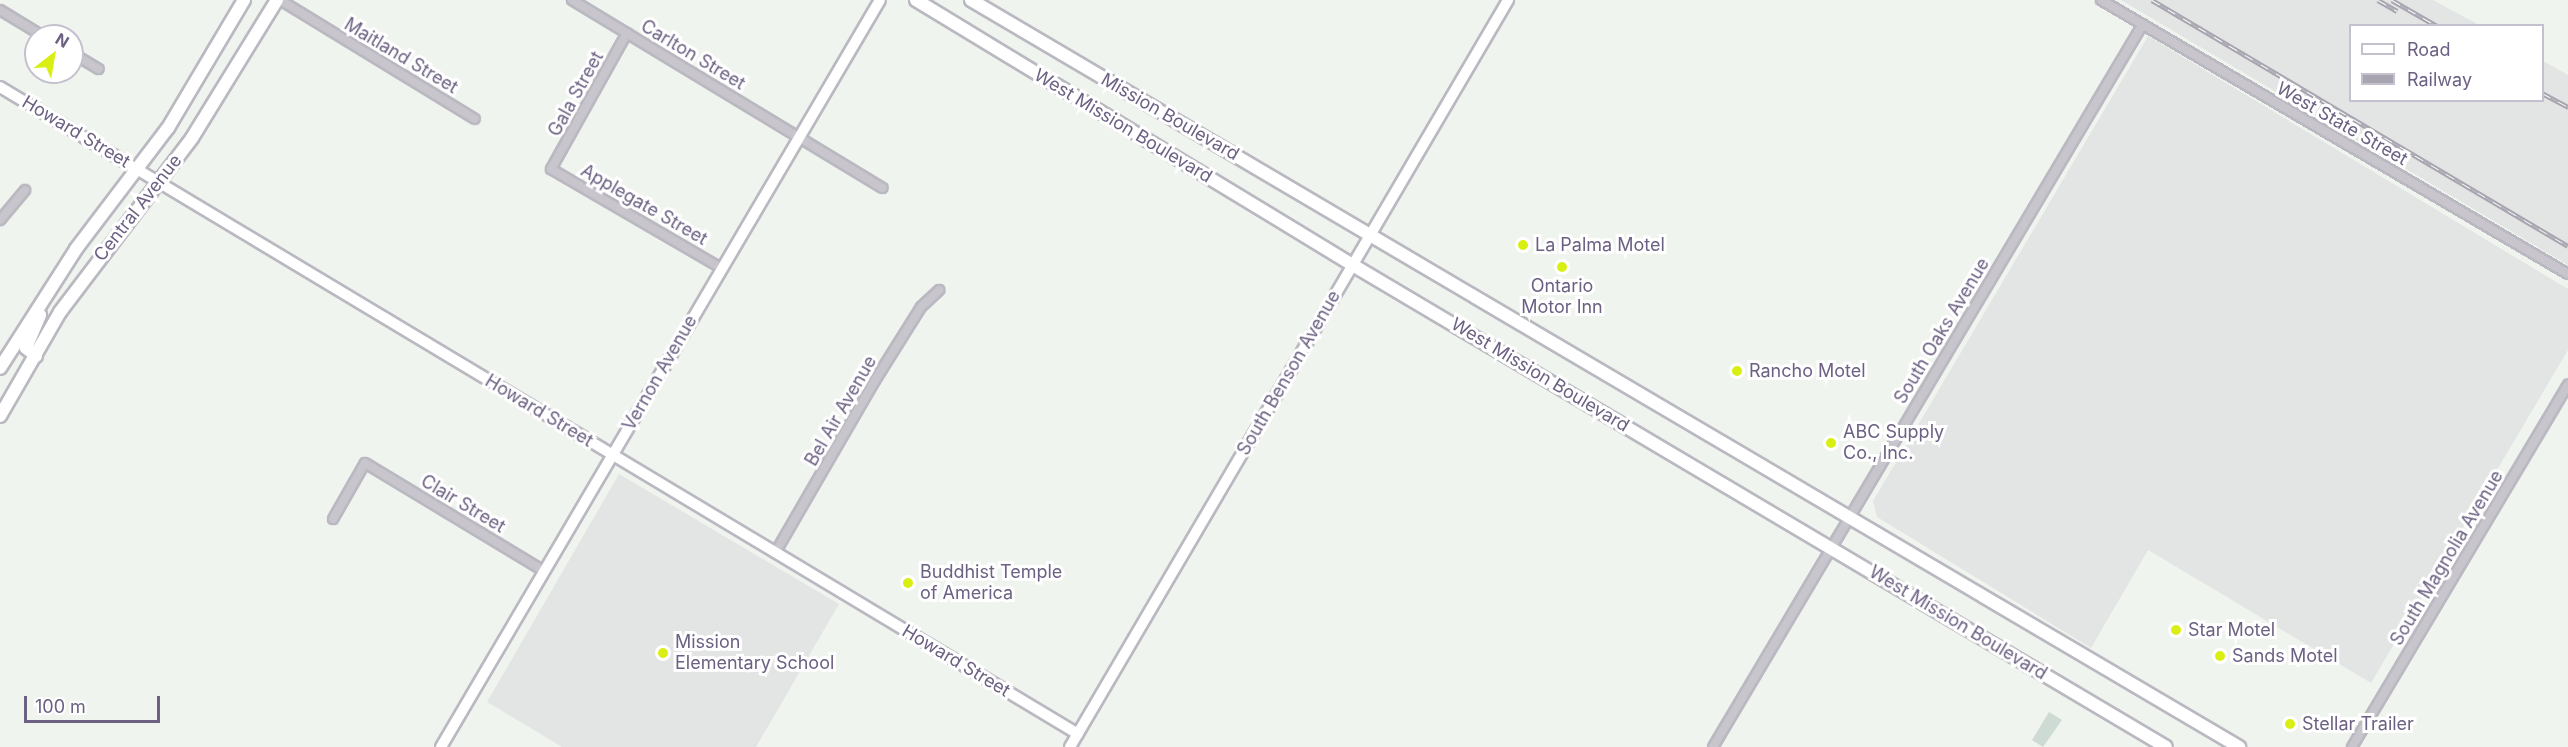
<!DOCTYPE html>
<style>
body{margin:0}
#map{position:relative;width:2568px;height:747px;overflow:hidden;background:#f0f4ef;font-family:Inter,sans-serif}
div>[style]{position:absolute}
[style*='--x']{left:calc(var(--x)*1px);top:calc(var(--y)*1px);width:calc(var(--w)*1px);rotate:calc(var(--a)*1deg)}
.built>*{inset:0;background:#e2e5e3}
.green>*{inset:0;background:#cedad4}
.roads{filter:drop-shadow(2px 0 #bab8c0) drop-shadow(-2px 0 #bab8c0) drop-shadow(0 2px #bab8c0) drop-shadow(0 -2px #bab8c0)}
.street>*{height:8px;margin:-4px;padding:0 4px;transform-origin:4px;border-radius:4px;background:#c8c6cc}
.secondary>*{height:10px;margin:-5px;padding:0 5px;transform-origin:5px;border-radius:5px;background:#fff}
.primary>*{height:12px;margin:-6px;padding:0 6px;transform-origin:6px;border-radius:6px;background:#fff}
.rail>*{height:5px;margin-top:-2.5px;transform-origin:0;background:repeating-linear-gradient(90deg,#fff 0 9px,#a9a5b0 0 18px);box-sizing:border-box;border-block:2px solid #a9a5b0}
.dots>*{width:16px;height:16px;translate:-50% -50%;box-sizing:border-box;border:3px solid #fff;border-radius:50%}
span{translate:-50% -50%;white-space:nowrap;text-align:center;line-height:1.15;-webkit-text-stroke:6px #fff;paint-order:stroke}
.street-label{font-size:18px;color:#6c6183}
.poi-label{font-size:18px;color:#6c6183}
.left{translate:0 -50%;text-align:left}
.legend{position:absolute;left:2349px;top:24px;width:195px;height:78px;box-sizing:border-box;background:#fff;border:2px solid #c4c0cd;margin:0;padding:8px 10px;list-style:none;font-size:18px;color:#6c6183}
.legend li{display:flex;align-items:center;gap:12px;height:30px}
.legend b{width:30px;border:2px solid #c4c0cd}
.north{position:absolute;left:24px;top:24px;width:60px;height:60px;box-sizing:border-box;background:#fff;border:2px solid #c4c0cd;border-radius:50%;rotate:31deg;font-size:16px;font-weight:700;line-height:24px;text-align:center;color:#6c6183}
.north::after{content:'';display:block;margin:auto;width:21px;height:27px;background:#d9ef14;clip-path:polygon(50% 0,100% 100%,50% 72%,0 100%)}
.scale{position:absolute;left:24px;top:696px;width:136px;height:27px;box-sizing:border-box;border:3px solid #6c6183;border-top:0;padding-left:8px;font-size:18px;line-height:21px;white-space:nowrap;color:#6c6183;-webkit-text-stroke:4px #fff;paint-order:stroke}
</style>
<div id="map">
<div class="built">
<i style="clip-path:polygon(2121px 0,2433px 0,2479px 25px,2350px 26px,2350px 100px,2542px 100px,2543px 61px,2568px 75px,2568px 265px)"></i>
<i style="clip-path:polygon(2148px 36px,2568px 289px,2568px 350px,2371px 683px,2148px 550px,2091px 648px,1877px 517px,1873px 501px)"></i>
<i style="clip-path:polygon(619px 474px,839px 604px,756px 747px,562px 747px,487px 702px)"></i>
</div>
<div class="green">
<i style="clip-path:polygon(2049px 712px,2062px 720px,2043px 747px,2032px 740px)"></i>
</div>
<div class="roads">
<div class="street">
<i style="--x:280;--y:0;--w:228;--a:31.4"></i>
<i style="--x:572;--y:0;--w:363;--a:31.2"></i>
<i style="--x:2101;--y:0;--w:541;--a:30.4"></i>
<i style="--x:0;--y:10;--w:50;--a:31.2"></i>
<i style="--x:627;--y:33;--w:156;--a:119.2"></i>
<i style="--x:551;--y:169;--w:197;--a:30.2"></i>
<i style="--x:72;--y:53;--w:31;--a:31"></i>
<i style="--x:0;--y:220;--w:39;--a:-50"></i>
<i style="--x:333;--y:519;--w:64;--a:-60.3"></i>
<i style="--x:365;--y:463;--w:209;--a:31.1"></i>
<i style="--x:775;--y:553;--w:198;--a:-59.9"></i>
<i style="--x:874;--y:382;--w:89;--a:-57.9"></i>
<i style="--x:921;--y:307;--w:25;--a:-43"></i>
<i style="--x:1713;--y:747;--w:841;--a:-59.26"></i>
<i style="--x:2352;--y:747;--w:422;--a:-59.2"></i>
</div>
<div class="secondary">
<i style="--x:0;--y:87;--w:1257;--a:30.97"></i>
<i style="--x:441;--y:747;--w:866;--a:-59.56"></i>
<i style="--x:1070;--y:747;--w:866;--a:-59.61"></i>
</div>
<div class="primary">
<i style="--x:916;--y:0;--w:509;--a:31.25"></i>
<i style="--x:1351;--y:264;--w:947;--a:30.65"></i>
<i style="--x:971;--y:0;--w:1472;--a:30.5"></i>
<i style="--x:36;--y:356;--w:13;--a:-141"></i>
<i style="--x:26;--y:348;--w:36;--a:-67"></i>
<i style="--x:0;--y:368;--w:141;--a:-57.4"></i>
<i style="--x:76;--y:249;--w:152;--a:-52.8"></i>
<i style="--x:168;--y:128;--w:149;--a:-59.3"></i>
<i style="--x:0;--y:416;--w:120;--a:-60"></i>
<i style="--x:60;--y:312;--w:218;--a:-52.8"></i>
<i style="--x:192;--y:138;--w:162;--a:-58.4"></i>
</div>
</div>
<div class="rail">
<i style="--x:2152;--y:0;--w:483;--a:30.6"></i>
<i style="--x:2378;--y:0;--w:22;--a:30"></i>
<i style="--x:2392;--y:0;--w:52;--a:30"></i>
<i style="--x:2542;--y:93;--w:30;--a:28"></i>
</div>
<div class="dots">
<i style="left:1523px;top:245px;background:#d9ef14"></i>
<i style="left:1562px;top:267px;background:#d9ef14"></i>
<i style="left:1737px;top:371px;background:#d9ef14"></i>
<i style="left:1831px;top:443px;background:#d9ef14"></i>
<i style="left:908px;top:583px;background:#d9ef14"></i>
<i style="left:2176px;top:630px;background:#d9ef14"></i>
<i style="left:663px;top:653px;background:#d9ef14"></i>
<i style="left:2220px;top:656px;background:#d9ef14"></i>
<i style="left:2290px;top:724px;background:#d9ef14"></i>
</div>
<div class="street-label">
<span style="left:693px;top:55px;rotate:31deg">Carlton Street</span>
<span style="left:401px;top:56px;rotate:31deg">Maitland Street</span>
<span style="left:576px;top:94px;rotate:-61deg">Gala Street</span>
<span style="left:1170px;top:117px;rotate:30deg">Mission Boulevard</span>
<span style="left:2342px;top:124px;rotate:30deg">West State Street</span>
<span style="left:1123px;top:126px;rotate:31deg">West Mission Boulevard</span>
<span style="left:76px;top:132px;rotate:31deg">Howard Street</span>
<span style="left:644px;top:205px;rotate:30deg">Applegate Street</span>
<span style="left:138px;top:208px;rotate:-52deg">Central Avenue</span>
<span style="left:1942px;top:331px;rotate:-59deg">South Oaks Avenue</span>
<span style="left:660px;top:373px;rotate:-60deg">Vernon Avenue</span>
<span style="left:1289px;top:373px;rotate:-60deg">South Benson Avenue</span>
<span style="left:1540px;top:375px;rotate:31deg">West Mission Boulevard</span>
<span style="left:539px;top:411px;rotate:31deg">Howard Street</span>
<span style="left:841px;top:411px;rotate:-60deg">Bel Air Avenue</span>
<span style="left:463px;top:504px;rotate:31deg">Clair Street</span>
<span style="left:2447px;top:558px;rotate:-59deg">South Magnolia Avenue</span>
<span style="left:1958px;top:623px;rotate:31deg">West Mission Boulevard</span>
<span style="left:956px;top:661px;rotate:31deg">Howard Street</span>
</div>
<div class="poi-label">
<span class="left" style="left:1535px;top:245px">La Palma Motel</span>
<span style="left:1562px;top:297px">Ontario<br>Motor Inn</span>
<span class="left" style="left:1749px;top:371px">Rancho Motel</span>
<span class="left" style="left:1843px;top:443px">ABC Supply<br>Co., Inc.</span>
<span class="left" style="left:920px;top:583px">Buddhist Temple<br>of America</span>
<span class="left" style="left:2188px;top:630px">Star Motel</span>
<span class="left" style="left:675px;top:653px">Mission<br>Elementary School</span>
<span class="left" style="left:2232px;top:656px">Sands Motel</span>
<span class="left" style="left:2302px;top:724px">Stellar Trailer</span>
</div>
<ul class="legend">
<li><b style="height:8px;background:#fff"></b>Road</li>
<li><b style="height:8px;background:#a9a5b0"></b>Railway</li>
</ul>
<div class="north">N</div>
<div class="scale">100 m</div>
</div>
